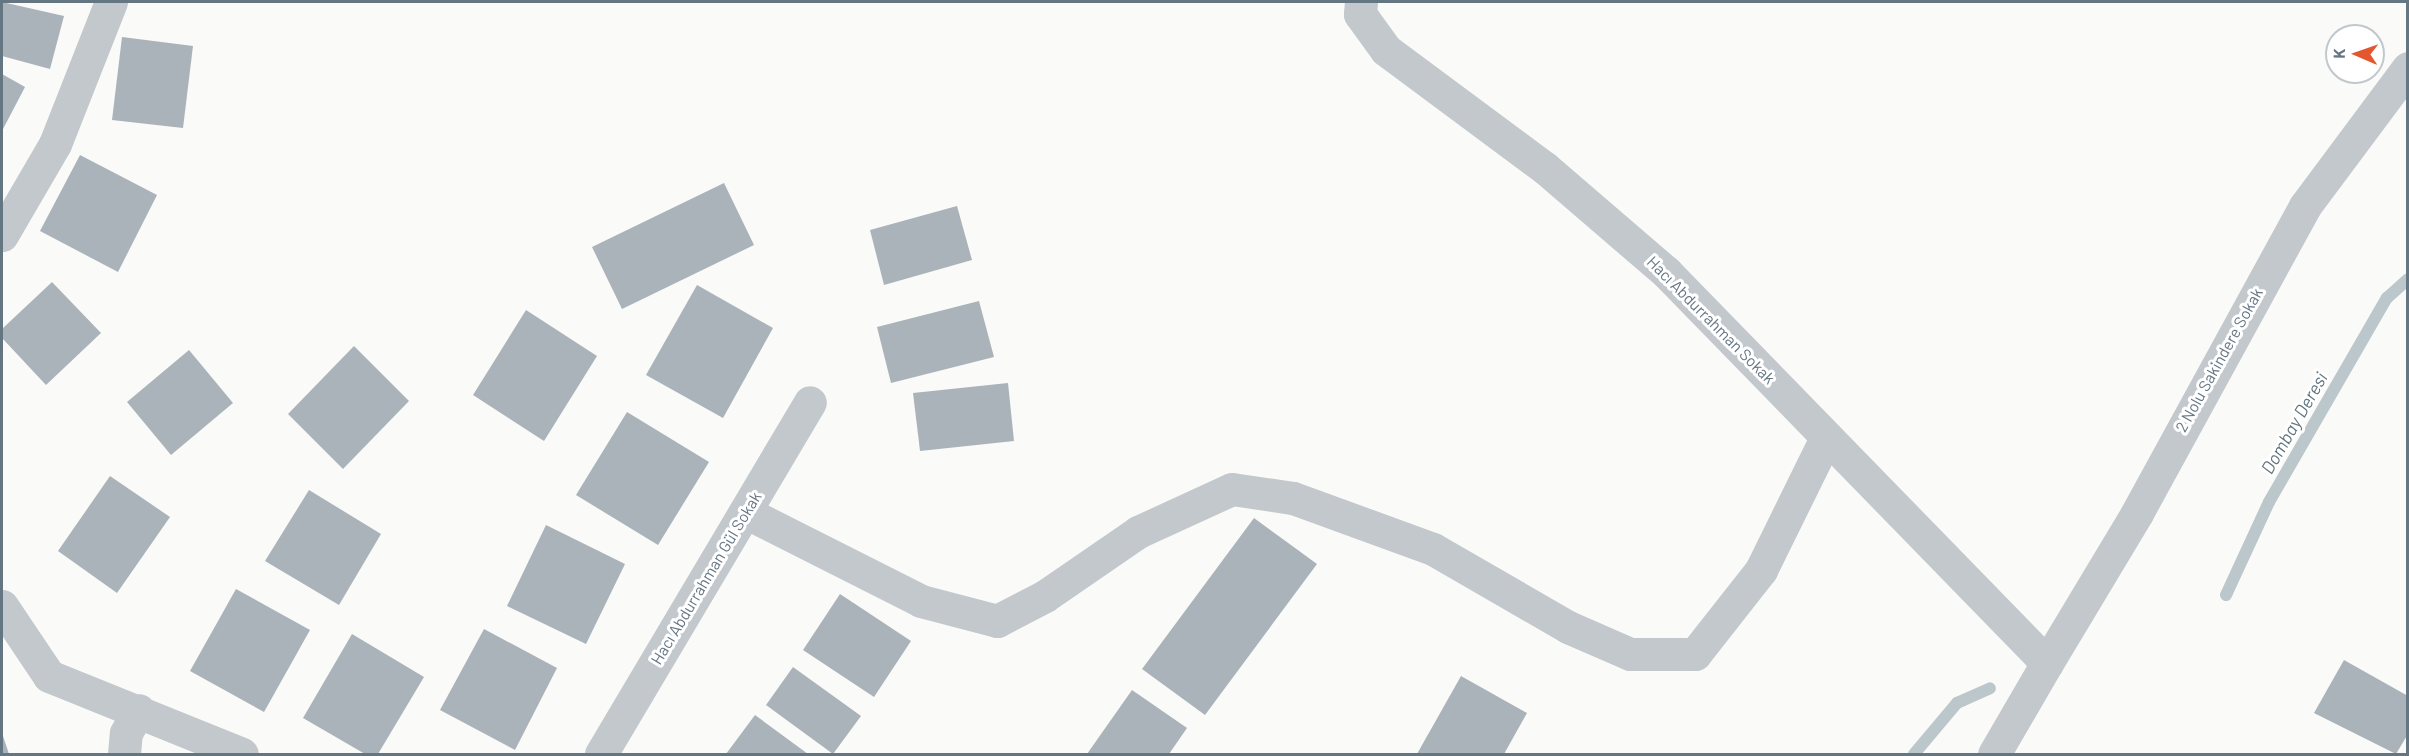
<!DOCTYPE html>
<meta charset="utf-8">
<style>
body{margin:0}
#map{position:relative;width:2409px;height:756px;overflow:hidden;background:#fafaf8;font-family:Barlow,sans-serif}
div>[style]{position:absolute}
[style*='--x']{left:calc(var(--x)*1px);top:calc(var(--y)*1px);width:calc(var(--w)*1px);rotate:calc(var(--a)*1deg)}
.stream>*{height:12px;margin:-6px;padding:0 6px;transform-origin:6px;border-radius:6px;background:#bbc7cb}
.building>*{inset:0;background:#aab3b9}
.minor>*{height:33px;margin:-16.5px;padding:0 16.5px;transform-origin:16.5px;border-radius:16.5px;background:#c3c8cc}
.tertiary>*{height:33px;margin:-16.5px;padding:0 16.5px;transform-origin:16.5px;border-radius:16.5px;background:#c3c8cc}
span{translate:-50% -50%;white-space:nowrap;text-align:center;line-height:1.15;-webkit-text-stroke:6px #fff;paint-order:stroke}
.street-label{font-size:16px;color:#657683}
.water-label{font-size:18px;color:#60757c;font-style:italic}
.frame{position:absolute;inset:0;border:3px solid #657683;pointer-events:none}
.north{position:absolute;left:2325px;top:24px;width:60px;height:60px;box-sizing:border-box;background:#fff;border:2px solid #c1c8cd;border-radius:50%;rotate:272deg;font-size:16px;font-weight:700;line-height:24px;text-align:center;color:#657683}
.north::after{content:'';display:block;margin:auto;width:21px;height:27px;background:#e4572e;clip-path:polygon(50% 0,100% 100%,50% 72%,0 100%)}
</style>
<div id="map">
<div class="stream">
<i style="--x:2226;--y:595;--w:102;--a:-65.2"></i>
<i style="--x:2269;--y:502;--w:236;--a:-60"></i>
<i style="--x:2387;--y:298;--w:28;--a:-42"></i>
<i style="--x:1914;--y:754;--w:67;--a:-49.9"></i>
<i style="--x:1957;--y:703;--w:36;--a:-24"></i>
</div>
<div class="building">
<i style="clip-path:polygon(2px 2px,64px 16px,50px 69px,2px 56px)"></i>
<i style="clip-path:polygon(122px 37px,193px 46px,183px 128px,112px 120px)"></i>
<i style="clip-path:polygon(2px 74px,25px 87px,2px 131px)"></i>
<i style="clip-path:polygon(80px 155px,157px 195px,118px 272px,40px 231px)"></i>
<i style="clip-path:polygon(724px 183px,754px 245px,622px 309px,592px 247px)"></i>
<i style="clip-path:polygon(957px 206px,972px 260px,884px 285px,870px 230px)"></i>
<i style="clip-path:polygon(52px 282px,101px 333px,46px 385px,2px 338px,2px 329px)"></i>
<i style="clip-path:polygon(697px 285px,773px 328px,723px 418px,646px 375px)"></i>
<i style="clip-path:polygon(979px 301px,994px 357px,891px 383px,877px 327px)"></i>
<i style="clip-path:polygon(526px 310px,597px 356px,544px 441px,473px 395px)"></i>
<i style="clip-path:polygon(354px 346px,409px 401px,343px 469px,288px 414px)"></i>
<i style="clip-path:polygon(189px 350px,233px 403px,171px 455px,127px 402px)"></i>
<i style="clip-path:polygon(1008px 383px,1014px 441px,920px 451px,913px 393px)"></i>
<i style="clip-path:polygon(627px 412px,709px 462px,658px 545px,576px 495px)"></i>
<i style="clip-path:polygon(110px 476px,170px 517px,117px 593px,58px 551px)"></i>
<i style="clip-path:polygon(309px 490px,381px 534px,339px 605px,265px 561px)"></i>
<i style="clip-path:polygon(1254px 518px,1317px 564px,1205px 715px,1142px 669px)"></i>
<i style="clip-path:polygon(546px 525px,625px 564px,586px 644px,507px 606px)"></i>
<i style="clip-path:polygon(236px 589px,310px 630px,264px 712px,190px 671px)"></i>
<i style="clip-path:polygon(840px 594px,911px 641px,874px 697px,803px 650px)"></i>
<i style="clip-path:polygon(484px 629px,557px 668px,515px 750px,440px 710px)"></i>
<i style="clip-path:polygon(352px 634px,424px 677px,378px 754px,365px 754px,303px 718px)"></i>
<i style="clip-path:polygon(2344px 660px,2408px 696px,2408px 734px,2396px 754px,2314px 713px)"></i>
<i style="clip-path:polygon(793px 667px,861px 716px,833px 754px,766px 705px)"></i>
<i style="clip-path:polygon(1461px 676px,1527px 713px,1504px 754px,1417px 754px)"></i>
<i style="clip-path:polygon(1132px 690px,1187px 728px,1169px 754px,1087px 754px)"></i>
<i style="clip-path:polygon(755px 715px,808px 754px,726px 754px)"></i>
<i style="clip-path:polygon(2px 733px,9px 754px,2px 754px)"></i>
</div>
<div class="minor">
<i style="--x:1361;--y:2;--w:12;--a:95"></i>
<i style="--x:1360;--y:14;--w:44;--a:54.2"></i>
<i style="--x:1386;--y:50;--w:198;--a:36.6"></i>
<i style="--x:1545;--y:168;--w:160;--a:40.7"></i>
<i style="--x:1666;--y:272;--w:546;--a:45.74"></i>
<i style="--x:2047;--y:663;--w:105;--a:120.2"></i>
<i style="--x:745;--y:512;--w:197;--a:26.8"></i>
<i style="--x:921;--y:601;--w:79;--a:14.7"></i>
<i style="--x:997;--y:621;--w:54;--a:-27.5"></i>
<i style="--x:1045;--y:596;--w:113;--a:-34.5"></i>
<i style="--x:1138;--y:532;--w:103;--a:-24.6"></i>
<i style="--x:1232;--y:489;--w:62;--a:8.4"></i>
<i style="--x:1293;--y:498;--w:149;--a:20"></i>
<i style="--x:1433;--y:549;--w:156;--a:30"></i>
<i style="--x:1568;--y:627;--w:68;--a:23.5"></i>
<i style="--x:1630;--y:654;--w:65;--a:0"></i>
<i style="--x:1695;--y:654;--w:107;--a:-51.8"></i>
<i style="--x:1761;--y:570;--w:147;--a:-63.8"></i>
<i style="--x:124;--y:754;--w:21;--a:-85"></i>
<i style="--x:126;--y:733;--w:26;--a:-61"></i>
<i style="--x:601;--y:754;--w:409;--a:-59.3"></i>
</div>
<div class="tertiary">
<i style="--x:2;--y:235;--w:105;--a:-59.8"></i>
<i style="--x:55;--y:144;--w:153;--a:-68.5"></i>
<i style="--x:2;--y:606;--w:84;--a:56.1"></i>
<i style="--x:49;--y:676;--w:208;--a:22"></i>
<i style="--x:2047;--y:663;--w:175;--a:-59"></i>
<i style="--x:2137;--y:513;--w:350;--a:-61.3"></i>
<i style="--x:2305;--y:206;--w:172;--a:-53.3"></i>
</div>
<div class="street-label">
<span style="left:1711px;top:320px;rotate:45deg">Hacı Abdurrahman Sokak</span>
<span style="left:2219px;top:360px;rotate:-61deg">2 Nolu Sakindere Sokak</span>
<span style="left:706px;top:578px;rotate:-59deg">Hacı Abdurrahman Gül Sokak</span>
</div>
<div class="water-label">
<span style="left:2294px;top:423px;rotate:-60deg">Dombay Deresi</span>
</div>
<div class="frame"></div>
<div class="north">K</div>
</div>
